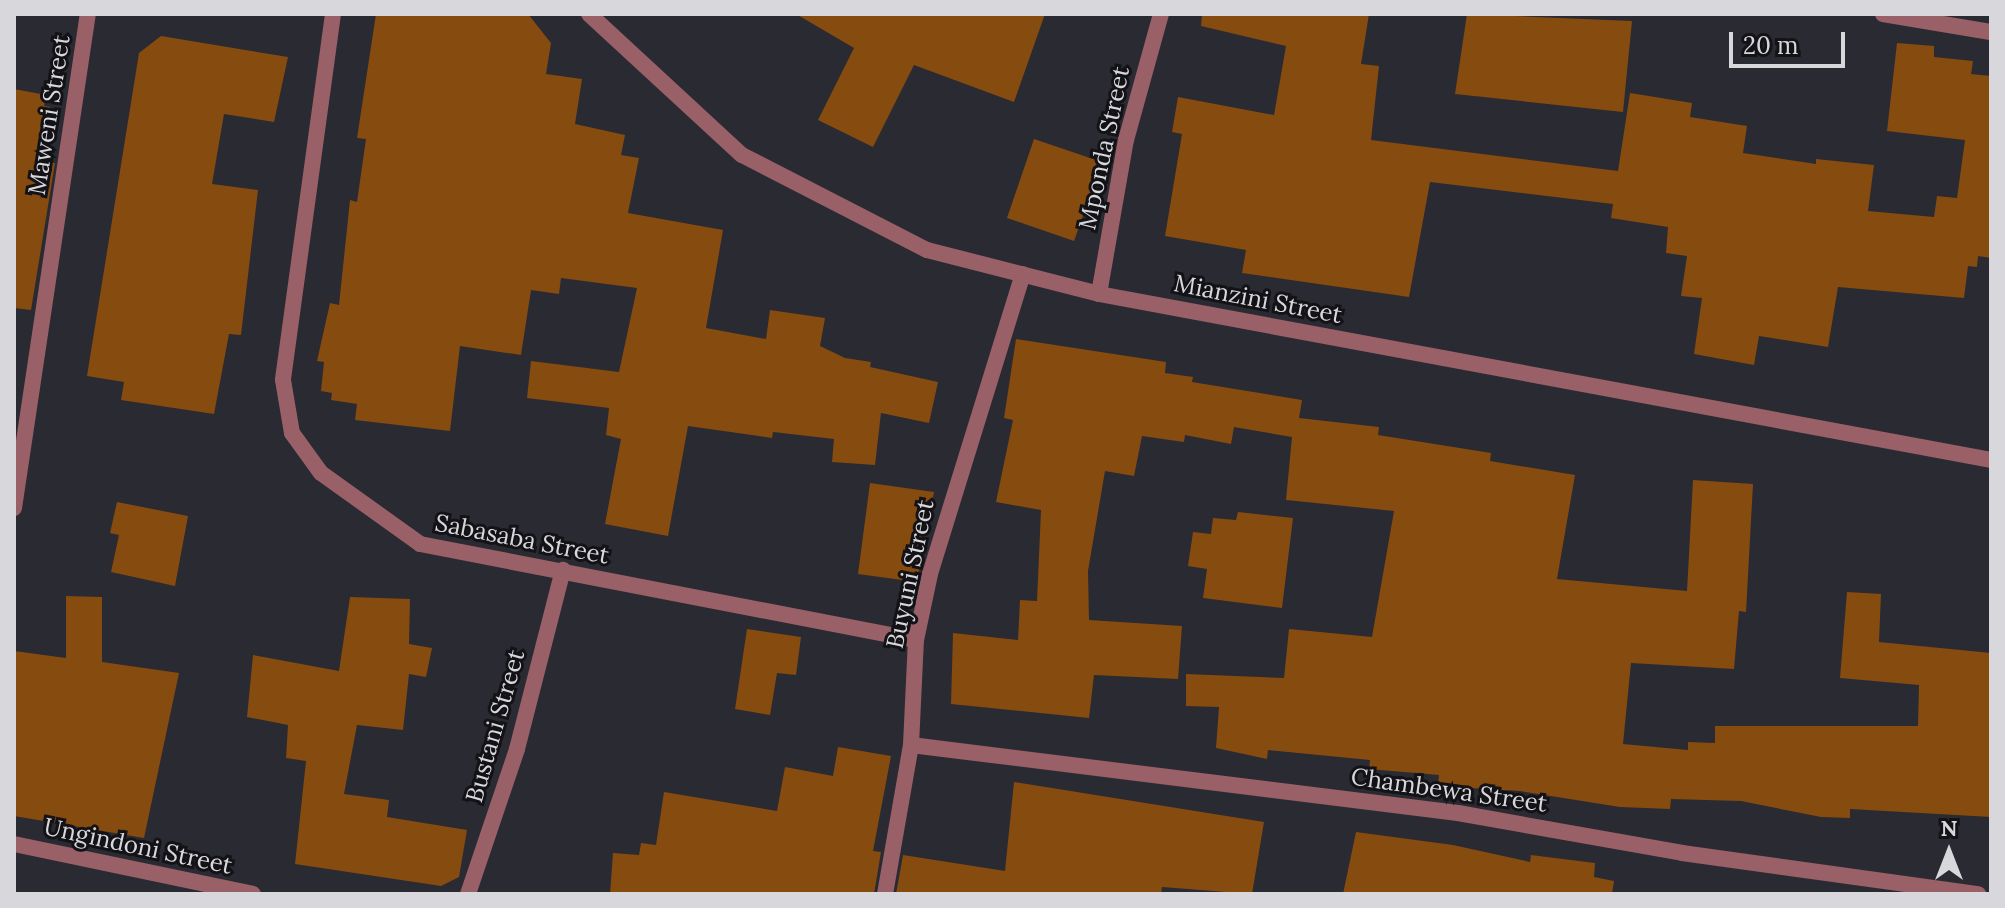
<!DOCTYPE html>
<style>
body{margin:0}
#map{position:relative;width:2005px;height:908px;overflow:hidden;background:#2a2a32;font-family:Lora,serif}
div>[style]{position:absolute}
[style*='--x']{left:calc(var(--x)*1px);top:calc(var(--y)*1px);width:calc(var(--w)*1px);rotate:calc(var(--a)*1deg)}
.building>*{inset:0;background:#864b0f}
.minor>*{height:16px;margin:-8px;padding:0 8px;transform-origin:8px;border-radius:8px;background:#996068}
span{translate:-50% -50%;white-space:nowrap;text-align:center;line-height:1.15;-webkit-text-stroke:6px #131317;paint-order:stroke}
.street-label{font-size:24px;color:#d7d7dc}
.frame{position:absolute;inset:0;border:16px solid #d7d7dc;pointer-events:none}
.north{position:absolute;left:1909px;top:812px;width:80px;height:80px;-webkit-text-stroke:6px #131317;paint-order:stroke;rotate:0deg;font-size:22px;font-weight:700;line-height:32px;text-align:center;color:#d7d7dc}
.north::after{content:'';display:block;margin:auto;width:28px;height:36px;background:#d7d7dc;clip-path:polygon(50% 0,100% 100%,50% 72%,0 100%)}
.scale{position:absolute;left:1729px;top:32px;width:116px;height:36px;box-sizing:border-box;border:4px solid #d7d7dc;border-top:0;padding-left:10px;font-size:24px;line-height:28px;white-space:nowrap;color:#d7d7dc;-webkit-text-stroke:6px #131317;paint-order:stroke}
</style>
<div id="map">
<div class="building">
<i style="clip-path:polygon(376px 14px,528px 14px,551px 43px,546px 74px,582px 79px,575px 124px,625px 135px,621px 155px,639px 158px,628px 213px,723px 230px,706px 328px,766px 339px,770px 310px,825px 318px,820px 346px,845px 358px,871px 362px,870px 367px,938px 382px,929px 423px,881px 413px,875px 465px,832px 462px,834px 439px,773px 432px,772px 438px,688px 426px,668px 536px,605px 524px,621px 439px,606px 435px,609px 408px,527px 398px,531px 361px,619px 372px,637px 288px,561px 278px,559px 294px,531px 290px,521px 355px,460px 346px,450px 431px,355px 420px,357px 404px,331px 400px,332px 393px,321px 391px,324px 362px,317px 361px,330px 303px,339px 305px,350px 200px,357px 202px,366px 139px,357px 138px)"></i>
<i style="clip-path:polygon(796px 14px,1045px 14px,1014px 102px,914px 65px,873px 147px,818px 120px,854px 48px)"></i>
<i style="clip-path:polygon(1202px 14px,1369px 14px,1361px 64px,1379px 66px,1371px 140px,1618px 171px,1630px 93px,1692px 103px,1690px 117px,1747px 126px,1743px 153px,1816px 164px,1816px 159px,1874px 165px,1868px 211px,1934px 217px,1937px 196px,1957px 198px,1965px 140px,1887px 131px,1897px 43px,1934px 46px,1934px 57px,1973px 61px,1971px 74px,1991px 76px,1991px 258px,1978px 256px,1977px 267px,1968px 266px,1964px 298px,1838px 287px,1828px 347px,1759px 336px,1754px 365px,1694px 354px,1702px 298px,1681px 296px,1687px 256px,1666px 253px,1668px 227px,1611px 218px,1613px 204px,1430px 182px,1409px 297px,1242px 273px,1246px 250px,1165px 236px,1182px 134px,1172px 132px,1178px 97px,1274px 115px,1286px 46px,1201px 26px)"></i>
<i style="clip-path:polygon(1467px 14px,1632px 21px,1623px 112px,1455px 94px)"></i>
<i style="clip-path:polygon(161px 36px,288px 57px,274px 122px,224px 114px,212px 184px,258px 190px,241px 335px,229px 334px,214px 414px,121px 400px,124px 382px,87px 376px,139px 53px)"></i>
<i style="clip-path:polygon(14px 89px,46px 95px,44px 106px,50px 107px,38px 161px,55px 163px,31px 310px,14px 308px)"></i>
<i style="clip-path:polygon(1034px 139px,1102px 162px,1074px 241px,1007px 218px)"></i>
<i style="clip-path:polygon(1016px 339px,1166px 362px,1165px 373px,1193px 377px,1192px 382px,1302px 400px,1299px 418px,1379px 427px,1378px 435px,1491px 453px,1490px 461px,1575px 475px,1557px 579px,1687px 591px,1693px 480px,1753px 484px,1746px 612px,1739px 611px,1734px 669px,1631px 663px,1623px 744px,1688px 750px,1688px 742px,1715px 743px,1715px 726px,1918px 726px,1919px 685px,1840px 678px,1847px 592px,1881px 594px,1879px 642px,1991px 653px,1991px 817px,1850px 809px,1850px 818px,1821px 817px,1741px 801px,1671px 799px,1670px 809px,1620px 807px,1520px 791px,1438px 786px,1439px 775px,1369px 769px,1370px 760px,1268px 750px,1267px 759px,1216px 748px,1219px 707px,1186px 706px,1186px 674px,1284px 678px,1289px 629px,1372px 637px,1394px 511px,1286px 500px,1292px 437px,1234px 427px,1231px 444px,1185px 435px,1184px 442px,1142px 436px,1134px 476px,1105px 471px,1088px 571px,1089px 620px,1182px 626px,1178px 679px,1094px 675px,1089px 718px,951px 704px,953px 633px,1018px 640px,1020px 600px,1037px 601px,1041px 510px,996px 502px,1013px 420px,1004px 418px)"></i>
<i style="clip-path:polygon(870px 483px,934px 492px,917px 582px,858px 574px)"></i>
<i style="clip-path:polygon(117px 502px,188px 516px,175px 586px,111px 572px,119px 535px,110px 533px)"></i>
<i style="clip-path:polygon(1238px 512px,1293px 518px,1282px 608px,1203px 598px,1207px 569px,1188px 566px,1193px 532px,1211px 534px,1213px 518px,1236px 520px)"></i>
<i style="clip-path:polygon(66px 596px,102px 597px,102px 662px,179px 673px,144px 838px,14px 816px,14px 651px,66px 658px)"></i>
<i style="clip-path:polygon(350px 597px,410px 599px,409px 644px,432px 648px,426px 677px,409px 674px,403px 730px,357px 725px,344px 794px,389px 800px,387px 817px,467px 830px,459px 877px,441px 886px,295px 864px,306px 761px,286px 758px,288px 725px,247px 717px,253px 655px,339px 671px)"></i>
<i style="clip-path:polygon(747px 629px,801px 637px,796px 675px,777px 673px,770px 715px,735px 709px)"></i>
<i style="clip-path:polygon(838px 747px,891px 756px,873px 851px,881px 852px,874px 894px,610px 894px,613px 853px,639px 855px,641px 843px,656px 845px,664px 792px,777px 811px,785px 767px,833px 776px)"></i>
<i style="clip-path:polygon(1014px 782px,1264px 822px,1252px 894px,1162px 887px,1161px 894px,896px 894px,903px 855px,1005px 871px)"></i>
<i style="clip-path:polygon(1356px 832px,1453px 845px,1530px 862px,1531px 855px,1595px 863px,1594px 877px,1614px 881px,1612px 894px,1343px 894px)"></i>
</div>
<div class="minor">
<i style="--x:333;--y:14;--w:369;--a:97.8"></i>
<i style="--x:283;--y:380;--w:54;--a:80.4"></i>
<i style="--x:292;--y:433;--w:49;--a:54.1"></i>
<i style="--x:321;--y:473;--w:122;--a:35.6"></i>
<i style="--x:420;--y:544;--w:505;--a:10.95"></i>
<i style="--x:589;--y:14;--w:208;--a:42.7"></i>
<i style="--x:742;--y:155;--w:208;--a:27.2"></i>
<i style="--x:927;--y:250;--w:178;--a:14.3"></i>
<i style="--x:1099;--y:294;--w:907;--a:10.54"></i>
<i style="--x:1883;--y:14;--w:109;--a:9.5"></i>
<i style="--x:1099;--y:294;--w:156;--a:-80.1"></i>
<i style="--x:1126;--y:140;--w:131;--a:-74.5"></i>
<i style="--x:14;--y:508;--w:499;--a:-81.5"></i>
<i style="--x:911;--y:745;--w:551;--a:7.09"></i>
<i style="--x:1458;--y:813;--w:228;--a:10.1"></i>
<i style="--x:1682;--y:853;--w:299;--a:7.9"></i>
<i style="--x:14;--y:844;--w:244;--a:11.8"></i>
<i style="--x:468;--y:894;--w:153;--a:-71.3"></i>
<i style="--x:517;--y:749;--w:185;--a:-75.6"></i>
<i style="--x:885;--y:894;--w:151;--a:-80.1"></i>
<i style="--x:911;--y:745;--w:105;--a:-87.3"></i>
<i style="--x:916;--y:640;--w:67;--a:-78"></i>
<i style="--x:930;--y:574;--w:314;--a:-72.8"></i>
</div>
<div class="street-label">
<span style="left:49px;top:115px;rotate:-81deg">Maweni Street</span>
<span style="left:1104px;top:148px;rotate:-78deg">Mponda Street</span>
<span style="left:1258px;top:299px;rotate:11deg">Mianzini Street</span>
<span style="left:522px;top:539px;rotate:11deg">Sabasaba Street</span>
<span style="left:910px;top:574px;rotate:-78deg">Buyuni Street</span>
<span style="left:495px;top:726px;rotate:-74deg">Bustani Street</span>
<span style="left:1449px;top:790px;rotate:8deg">Chambewa Street</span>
<span style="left:138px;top:846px;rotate:12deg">Ungindoni Street</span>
</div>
<div class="frame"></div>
<div class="north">N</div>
<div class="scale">20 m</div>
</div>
